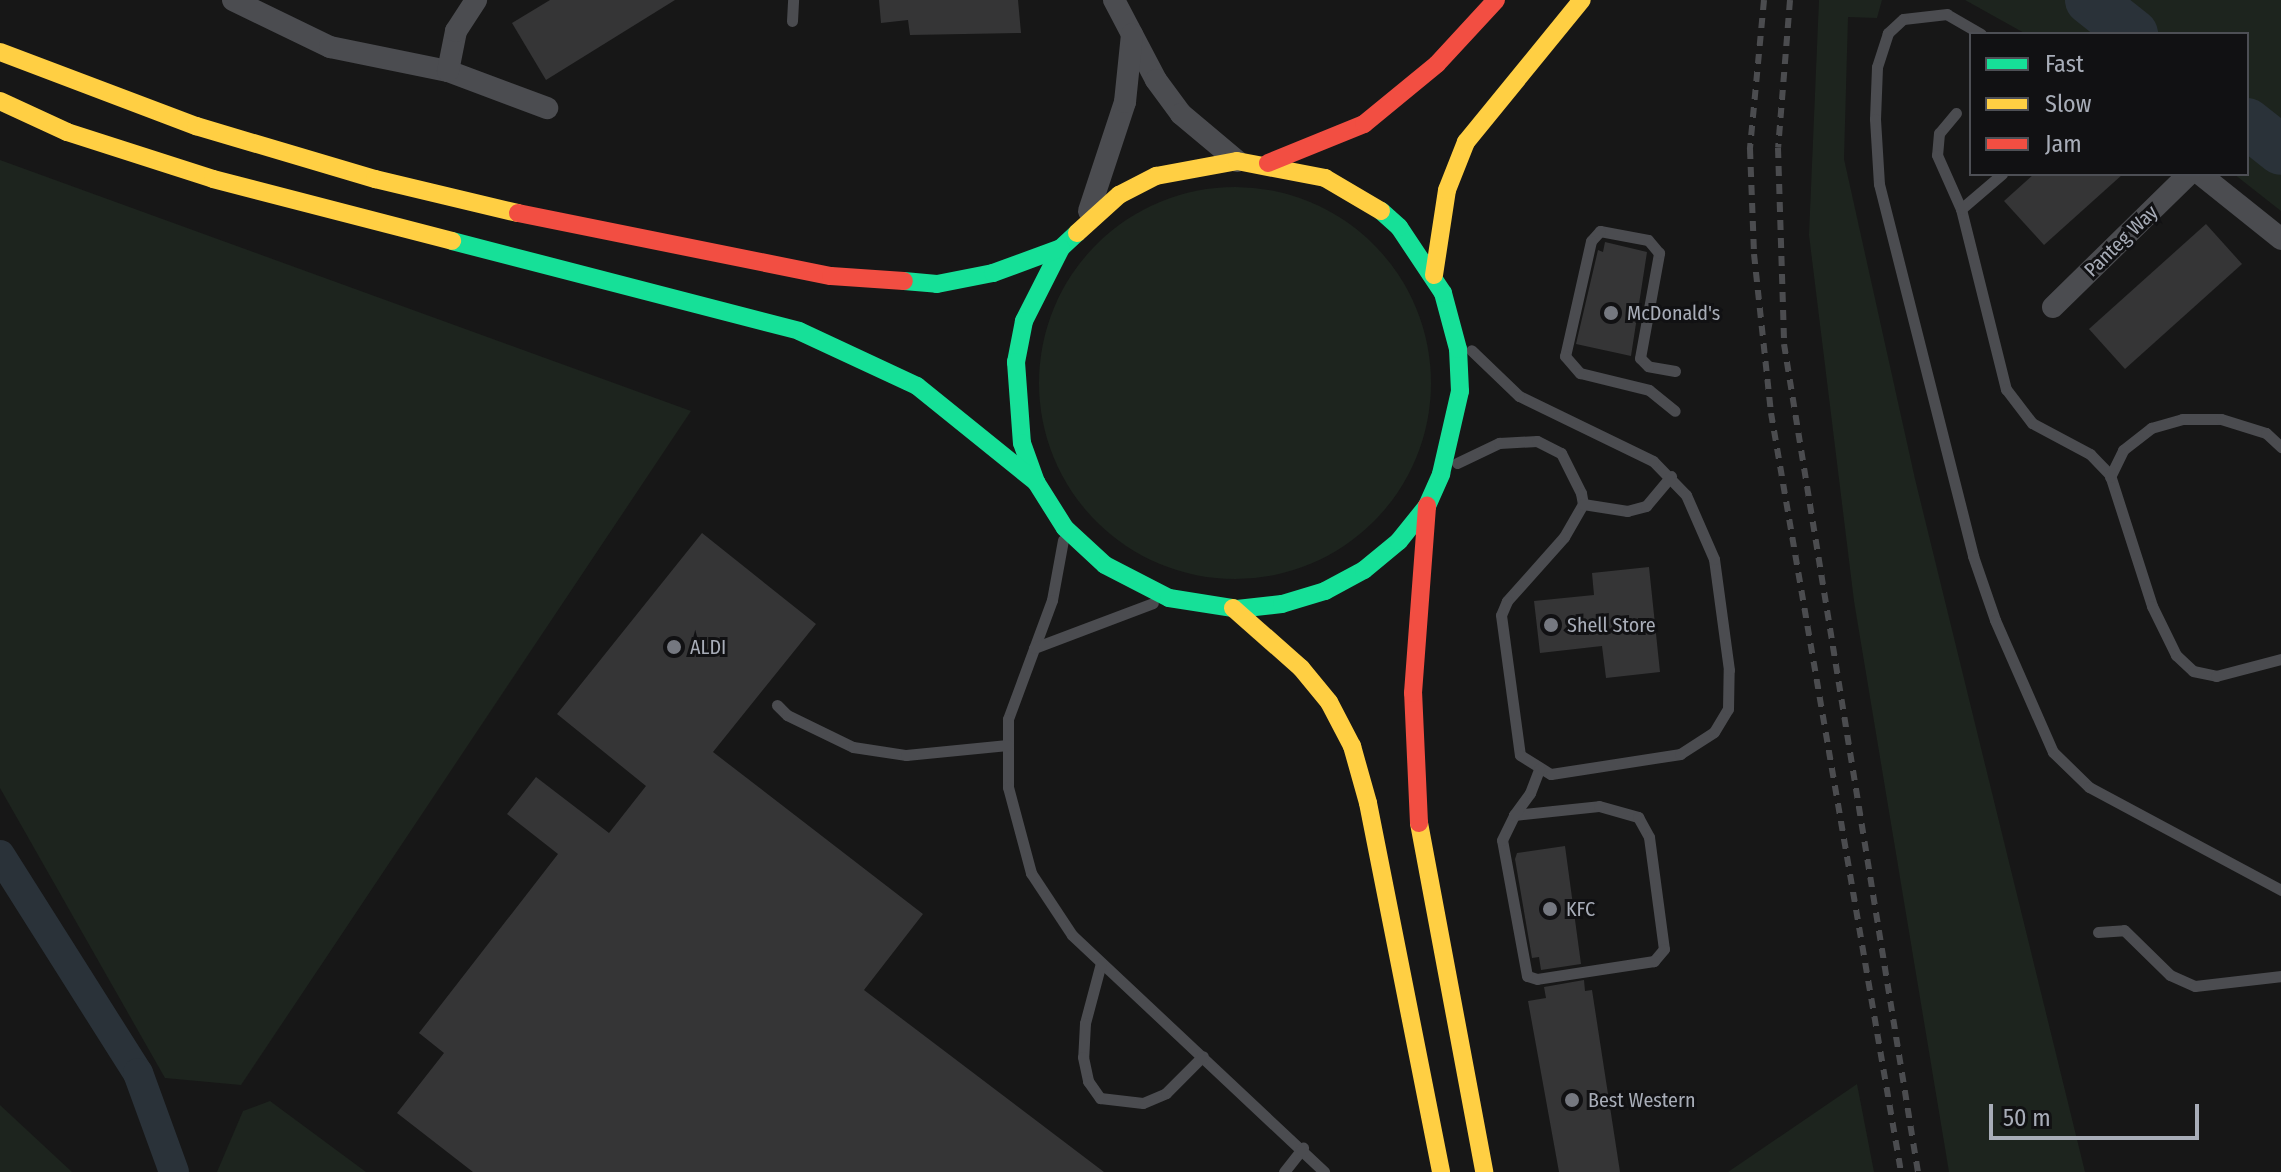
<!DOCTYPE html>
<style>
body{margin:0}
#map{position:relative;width:2281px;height:1172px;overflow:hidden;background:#171717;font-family:"Fira Sans Condensed",sans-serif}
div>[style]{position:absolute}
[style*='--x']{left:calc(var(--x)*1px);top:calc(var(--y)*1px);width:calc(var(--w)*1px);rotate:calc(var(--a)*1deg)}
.green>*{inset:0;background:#1d241e}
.round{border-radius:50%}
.canal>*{height:30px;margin:-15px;padding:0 15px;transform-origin:15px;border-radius:15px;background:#2a3239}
.river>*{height:50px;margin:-25px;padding:0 25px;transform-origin:25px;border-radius:25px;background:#2a3239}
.building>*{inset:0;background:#353536}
.lane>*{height:11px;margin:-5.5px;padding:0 5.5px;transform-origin:5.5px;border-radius:5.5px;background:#4b4c50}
.street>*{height:22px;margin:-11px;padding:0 11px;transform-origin:11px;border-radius:11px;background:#4b4c50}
.fast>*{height:18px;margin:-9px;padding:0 9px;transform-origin:9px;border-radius:9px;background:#16e098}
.slow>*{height:18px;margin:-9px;padding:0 9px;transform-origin:9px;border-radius:9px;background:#ffcf43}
.jam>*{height:18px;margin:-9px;padding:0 9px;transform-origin:9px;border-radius:9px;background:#f24e42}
.rail>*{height:6px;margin-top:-3px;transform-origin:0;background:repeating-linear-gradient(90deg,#4b4c4f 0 10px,transparent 0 18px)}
.dots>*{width:22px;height:22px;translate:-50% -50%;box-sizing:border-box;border:4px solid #111113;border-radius:50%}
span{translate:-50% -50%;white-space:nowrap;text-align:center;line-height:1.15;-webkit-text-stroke:6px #111113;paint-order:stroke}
.street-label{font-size:20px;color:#a8adb8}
.poi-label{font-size:20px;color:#a8adb8}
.left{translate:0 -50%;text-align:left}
.legend{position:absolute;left:1969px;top:32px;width:280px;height:144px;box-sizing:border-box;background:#111113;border:2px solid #4d4f55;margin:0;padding:10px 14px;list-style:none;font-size:24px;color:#a8adb8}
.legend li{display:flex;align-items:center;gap:16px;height:40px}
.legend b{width:40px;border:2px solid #4d4f55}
.scale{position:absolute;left:1989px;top:1104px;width:210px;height:36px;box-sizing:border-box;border:4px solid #a8adb8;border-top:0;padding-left:10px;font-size:24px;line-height:28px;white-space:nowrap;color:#a8adb8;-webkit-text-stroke:6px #111113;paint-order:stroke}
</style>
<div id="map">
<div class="green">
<i style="clip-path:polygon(1819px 0,1882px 0,1877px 18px,1848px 17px,1844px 159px,1915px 479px,2085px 1172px,1949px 1172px,1854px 601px,1809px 235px)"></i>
<i style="clip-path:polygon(1965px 0,2281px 0,2281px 211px,2234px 174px,2247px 174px,2247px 34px,2026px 34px)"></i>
<i style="clip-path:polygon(0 160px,691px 411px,241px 1085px,165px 1078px,0 788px)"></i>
<i class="round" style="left:1039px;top:187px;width:392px;height:392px"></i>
<i style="clip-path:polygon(1857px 1084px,1874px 1172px,1728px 1172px)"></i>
<i style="clip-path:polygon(270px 1101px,366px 1172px,217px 1172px,243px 1111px)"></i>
<i style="clip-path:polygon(0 1105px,72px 1172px,0 1172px)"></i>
</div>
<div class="canal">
<i style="--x:0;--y:855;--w:258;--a:57.7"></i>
<i style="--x:138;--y:1073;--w:105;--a:70"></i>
</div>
<div class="river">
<i style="--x:2090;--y:0;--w:55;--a:38.3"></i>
<i style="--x:2247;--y:123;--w:43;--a:38.5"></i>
</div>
<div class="building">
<i style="clip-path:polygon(550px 0,675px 0,546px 80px,512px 23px)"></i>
<i style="clip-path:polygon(879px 0,1018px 0,1021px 33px,910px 35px,908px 20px,881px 23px)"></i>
<i style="clip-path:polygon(2034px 174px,2123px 174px,2044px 245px,2004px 201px)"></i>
<i style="clip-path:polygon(2206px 224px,2242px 264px,2125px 369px,2089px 329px)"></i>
<i style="clip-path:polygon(1605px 242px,1647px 252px,1631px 356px,1576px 344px,1598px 250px,1603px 252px)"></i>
<i style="clip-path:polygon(702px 533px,816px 624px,713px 752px,923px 914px,864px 990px,1104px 1172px,473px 1172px,397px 1113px,444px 1053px,419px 1033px,558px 854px,507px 814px,536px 777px,609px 833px,646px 786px,557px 714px)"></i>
<i style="clip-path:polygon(1649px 567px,1660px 672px,1606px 678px,1602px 646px,1540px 653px,1534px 601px,1594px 595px,1592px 573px)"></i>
<i style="clip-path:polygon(1565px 846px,1581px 964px,1541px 970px,1539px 957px,1532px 958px,1515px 859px,1517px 853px)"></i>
<i style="clip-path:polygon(1584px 980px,1585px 991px,1592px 990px,1620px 1172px,1559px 1172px,1528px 1001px,1546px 998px,1544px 987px)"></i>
</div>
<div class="lane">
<i style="--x:792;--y:21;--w:21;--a:-87"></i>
<i style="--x:1981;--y:34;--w:39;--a:-150"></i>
<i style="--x:1947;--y:14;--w:44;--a:173.5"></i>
<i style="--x:1903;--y:19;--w:21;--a:137"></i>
<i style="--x:1888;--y:33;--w:36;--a:108"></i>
<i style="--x:1877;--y:67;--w:52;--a:92.2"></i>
<i style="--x:1875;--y:119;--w:65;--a:86.5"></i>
<i style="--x:1879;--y:184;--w:384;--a:75.8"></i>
<i style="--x:1973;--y:556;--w:68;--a:71"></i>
<i style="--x:1995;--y:620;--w:144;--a:66.3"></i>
<i style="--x:2053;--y:752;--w:50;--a:44.2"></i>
<i style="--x:2089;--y:787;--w:218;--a:28.2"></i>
<i style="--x:1956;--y:113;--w:26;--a:130"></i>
<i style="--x:1939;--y:133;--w:22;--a:95"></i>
<i style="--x:1937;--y:155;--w:59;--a:66"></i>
<i style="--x:1961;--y:209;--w:186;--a:76"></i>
<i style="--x:2006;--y:389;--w:43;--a:52.6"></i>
<i style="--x:2032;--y:423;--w:66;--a:28.1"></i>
<i style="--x:2090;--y:454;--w:29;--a:46"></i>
<i style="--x:2110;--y:475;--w:138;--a:72.2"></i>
<i style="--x:2152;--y:606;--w:55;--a:63.9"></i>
<i style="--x:2176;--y:655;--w:23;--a:43"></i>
<i style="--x:2193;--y:671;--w:24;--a:12"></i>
<i style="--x:2216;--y:676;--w:67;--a:-14.7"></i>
<i style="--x:1961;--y:209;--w:54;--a:-40.5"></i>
<i style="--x:1675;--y:371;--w:27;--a:-170"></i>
<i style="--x:1648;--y:366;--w:11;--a:-135"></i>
<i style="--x:1640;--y:358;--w:107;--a:-79.7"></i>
<i style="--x:1659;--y:253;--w:17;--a:-130"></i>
<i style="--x:1648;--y:240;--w:49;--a:-169.4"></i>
<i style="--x:1600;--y:231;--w:13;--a:132"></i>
<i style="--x:1591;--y:241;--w:118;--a:102.7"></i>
<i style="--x:1565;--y:356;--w:23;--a:49"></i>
<i style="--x:1580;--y:373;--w:71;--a:13.8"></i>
<i style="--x:1649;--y:390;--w:33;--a:39"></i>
<i style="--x:1457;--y:463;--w:47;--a:-25.5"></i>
<i style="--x:1499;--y:443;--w:38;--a:-3"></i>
<i style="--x:1537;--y:441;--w:27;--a:27"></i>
<i style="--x:1561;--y:453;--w:45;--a:63.4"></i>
<i style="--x:1581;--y:493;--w:11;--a:80"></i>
<i style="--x:1583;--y:504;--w:38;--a:120"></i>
<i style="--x:1564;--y:537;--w:86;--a:131.7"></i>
<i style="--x:1507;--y:601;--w:15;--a:113"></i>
<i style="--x:1501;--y:615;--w:141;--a:82.3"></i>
<i style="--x:1520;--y:755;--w:36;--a:32"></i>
<i style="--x:1551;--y:774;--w:131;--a:-8.8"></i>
<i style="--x:1680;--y:754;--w:40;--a:-32.9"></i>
<i style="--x:1714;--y:732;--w:27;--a:-59"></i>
<i style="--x:1728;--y:709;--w:39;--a:-89"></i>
<i style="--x:1729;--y:670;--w:112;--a:-97.7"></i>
<i style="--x:1714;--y:559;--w:70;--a:-113.6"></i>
<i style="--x:1686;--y:495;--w:47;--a:-134.1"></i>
<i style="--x:1653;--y:461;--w:149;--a:-154.1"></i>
<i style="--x:1519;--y:396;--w:66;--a:-136.2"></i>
<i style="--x:2110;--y:477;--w:30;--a:-64"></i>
<i style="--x:2123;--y:450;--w:36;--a:-38"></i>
<i style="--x:2151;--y:428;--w:32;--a:-16"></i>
<i style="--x:2182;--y:419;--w:39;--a:0"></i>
<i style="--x:2221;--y:419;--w:47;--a:17.3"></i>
<i style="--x:2266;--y:433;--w:21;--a:43"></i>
<i style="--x:1583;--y:504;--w:45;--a:9"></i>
<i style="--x:1627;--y:511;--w:20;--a:-15"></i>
<i style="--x:1646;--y:506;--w:39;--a:-50"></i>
<i style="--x:1063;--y:540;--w:61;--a:100.4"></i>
<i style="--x:1052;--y:600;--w:127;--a:110.3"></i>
<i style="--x:1008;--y:719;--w:68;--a:90"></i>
<i style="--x:1008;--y:787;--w:89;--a:75"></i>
<i style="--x:1031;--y:873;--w:74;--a:56.5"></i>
<i style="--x:1072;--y:935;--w:346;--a:43.2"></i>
<i style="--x:1034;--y:648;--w:127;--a:-20.7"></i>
<i style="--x:777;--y:705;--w:14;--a:45"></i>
<i style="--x:787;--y:715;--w:73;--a:25.9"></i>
<i style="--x:853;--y:747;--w:54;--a:8.6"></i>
<i style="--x:906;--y:755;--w:102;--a:-5.6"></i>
<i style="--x:1514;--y:815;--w:85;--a:-6"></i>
<i style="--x:1599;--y:806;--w:41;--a:15.8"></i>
<i style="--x:1638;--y:817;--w:23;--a:61"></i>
<i style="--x:1649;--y:837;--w:113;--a:82.4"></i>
<i style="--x:1664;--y:949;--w:16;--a:130"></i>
<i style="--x:1654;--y:961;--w:118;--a:171.3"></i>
<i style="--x:1537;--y:979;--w:10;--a:-163"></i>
<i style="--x:1527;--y:976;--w:138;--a:-100.4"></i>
<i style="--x:1502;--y:840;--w:28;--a:-64"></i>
<i style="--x:1514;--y:815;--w:27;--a:-54"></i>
<i style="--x:1530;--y:793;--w:26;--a:-69"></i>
<i style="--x:2098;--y:932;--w:26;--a:-4"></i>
<i style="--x:2124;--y:930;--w:64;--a:44.4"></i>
<i style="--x:2170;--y:975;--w:27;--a:24"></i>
<i style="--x:2195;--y:986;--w:87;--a:-6.6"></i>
<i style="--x:1101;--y:963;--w:62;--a:104.9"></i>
<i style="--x:1085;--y:1023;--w:34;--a:93"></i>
<i style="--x:1083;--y:1057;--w:25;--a:78"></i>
<i style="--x:1088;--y:1081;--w:21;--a:55"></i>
<i style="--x:1100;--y:1098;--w:43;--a:6.6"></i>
<i style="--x:1143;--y:1103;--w:25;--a:-23"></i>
<i style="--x:1166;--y:1093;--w:52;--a:-45"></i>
<i style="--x:1284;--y:1172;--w:31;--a:-52"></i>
</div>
<div class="street">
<i style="--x:233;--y:0;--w:108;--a:25.9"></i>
<i style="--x:330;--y:47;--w:120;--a:11.5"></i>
<i style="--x:448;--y:71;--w:106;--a:20.5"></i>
<i style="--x:1114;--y:0;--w:90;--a:62.3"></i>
<i style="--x:1156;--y:80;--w:42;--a:53.7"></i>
<i style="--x:1181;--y:114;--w:73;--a:40"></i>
<i style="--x:448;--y:71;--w:41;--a:-78.7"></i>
<i style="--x:456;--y:31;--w:37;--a:-57"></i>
<i style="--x:2200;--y:174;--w:104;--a:38.7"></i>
<i style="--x:1089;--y:211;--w:115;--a:-71.7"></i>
<i style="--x:1125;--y:102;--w:68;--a:-84.1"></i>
<i style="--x:2053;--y:307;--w:190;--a:-44.4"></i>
</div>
<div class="fast">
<i style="--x:1077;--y:233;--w:22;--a:137"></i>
<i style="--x:1061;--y:248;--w:82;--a:116.9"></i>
<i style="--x:1024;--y:321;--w:42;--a:101"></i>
<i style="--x:1016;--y:362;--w:81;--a:85.8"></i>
<i style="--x:1022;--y:443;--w:41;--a:70.3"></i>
<i style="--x:1036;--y:482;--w:54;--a:57.8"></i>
<i style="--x:1065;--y:528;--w:54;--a:42.8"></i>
<i style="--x:1105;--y:565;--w:72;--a:27.3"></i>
<i style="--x:1169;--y:598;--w:65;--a:8.9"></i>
<i style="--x:452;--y:241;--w:358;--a:14.5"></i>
<i style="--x:799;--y:331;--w:130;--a:25"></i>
<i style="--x:917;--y:386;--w:153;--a:38.9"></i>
<i style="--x:904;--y:281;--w:33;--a:5"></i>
<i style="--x:937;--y:284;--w:57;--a:-11.1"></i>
<i style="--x:993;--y:273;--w:72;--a:-20.2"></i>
<i style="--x:1237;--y:609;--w:45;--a:-6.3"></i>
<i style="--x:1282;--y:604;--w:45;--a:-16.8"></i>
<i style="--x:1325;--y:591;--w:44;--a:-28.3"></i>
<i style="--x:1364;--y:570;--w:45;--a:-39.6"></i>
<i style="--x:1399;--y:541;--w:45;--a:-51.3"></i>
<i style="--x:1427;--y:506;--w:35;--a:-66"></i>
<i style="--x:1441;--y:474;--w:85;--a:-77.1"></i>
<i style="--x:1460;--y:391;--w:42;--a:-92.7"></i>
<i style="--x:1458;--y:349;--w:58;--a:-105"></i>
<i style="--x:1443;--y:293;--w:79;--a:-123.7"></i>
<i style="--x:1399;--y:227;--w:24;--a:-138"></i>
</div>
<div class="slow">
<i style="--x:0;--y:52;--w:210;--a:20.7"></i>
<i style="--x:196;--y:126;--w:187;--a:16.5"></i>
<i style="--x:375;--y:179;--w:147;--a:13.4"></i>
<i style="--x:0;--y:101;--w:74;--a:24.8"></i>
<i style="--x:67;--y:132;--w:153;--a:17.8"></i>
<i style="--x:213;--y:179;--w:247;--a:14.5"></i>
<i style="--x:1077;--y:233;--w:57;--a:-42.1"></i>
<i style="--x:1119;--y:195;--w:42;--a:-27.2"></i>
<i style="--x:1156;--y:176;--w:82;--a:-10.5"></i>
<i style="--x:1237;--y:161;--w:90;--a:10.9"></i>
<i style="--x:1325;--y:178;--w:65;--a:30.5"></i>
<i style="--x:1434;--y:275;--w:86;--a:-81.3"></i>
<i style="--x:1447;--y:190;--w:52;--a:-68.4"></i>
<i style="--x:1466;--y:142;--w:183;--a:-50.8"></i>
<i style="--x:1233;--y:608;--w:91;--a:41.4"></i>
<i style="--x:1301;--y:668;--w:44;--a:50.5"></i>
<i style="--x:1329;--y:702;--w:50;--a:62.4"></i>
<i style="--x:1352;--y:746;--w:59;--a:74.3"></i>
<i style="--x:1368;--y:803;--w:376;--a:78.8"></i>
<i style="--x:1419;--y:823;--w:355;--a:79.4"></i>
</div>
<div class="jam">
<i style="--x:1268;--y:163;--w:104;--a:-22.1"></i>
<i style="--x:1364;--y:124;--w:94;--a:-39.4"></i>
<i style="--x:1437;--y:64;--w:87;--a:-47.3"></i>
<i style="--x:518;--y:213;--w:319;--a:11.4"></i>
<i style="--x:831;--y:276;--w:73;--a:3.9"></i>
<i style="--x:1419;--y:823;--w:130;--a:-92.6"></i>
<i style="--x:1413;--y:693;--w:188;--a:-85.7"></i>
</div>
<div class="rail">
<i style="--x:1764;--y:0;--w:150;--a:95.4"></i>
<i style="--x:1750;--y:149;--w:105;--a:87.8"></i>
<i style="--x:1754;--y:254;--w:160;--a:83.9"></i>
<i style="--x:1771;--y:413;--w:770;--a:80.28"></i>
<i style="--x:1790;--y:0;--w:148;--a:94.6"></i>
<i style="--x:1778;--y:148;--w:196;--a:88.2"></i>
<i style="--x:1784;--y:344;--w:839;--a:80.81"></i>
</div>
<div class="dots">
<i style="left:1611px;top:313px;background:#757880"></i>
<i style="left:1551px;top:625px;background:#757880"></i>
<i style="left:674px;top:647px;background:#757880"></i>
<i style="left:1550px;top:909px;background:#757880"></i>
<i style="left:1572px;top:1100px;background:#757880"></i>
</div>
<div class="street-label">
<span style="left:2121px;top:241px;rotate:-44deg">Panteg Way</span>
</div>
<div class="poi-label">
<span class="left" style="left:1627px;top:313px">McDonald's</span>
<span class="left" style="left:1567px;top:625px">Shell Store</span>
<span class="left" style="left:690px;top:647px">ALDI</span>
<span class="left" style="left:1566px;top:909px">KFC</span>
<span class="left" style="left:1588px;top:1100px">Best Western</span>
</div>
<ul class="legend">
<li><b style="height:10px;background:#16e098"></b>Fast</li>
<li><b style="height:10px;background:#ffcf43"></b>Slow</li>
<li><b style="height:10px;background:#f24e42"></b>Jam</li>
</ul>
<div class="scale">50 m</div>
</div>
